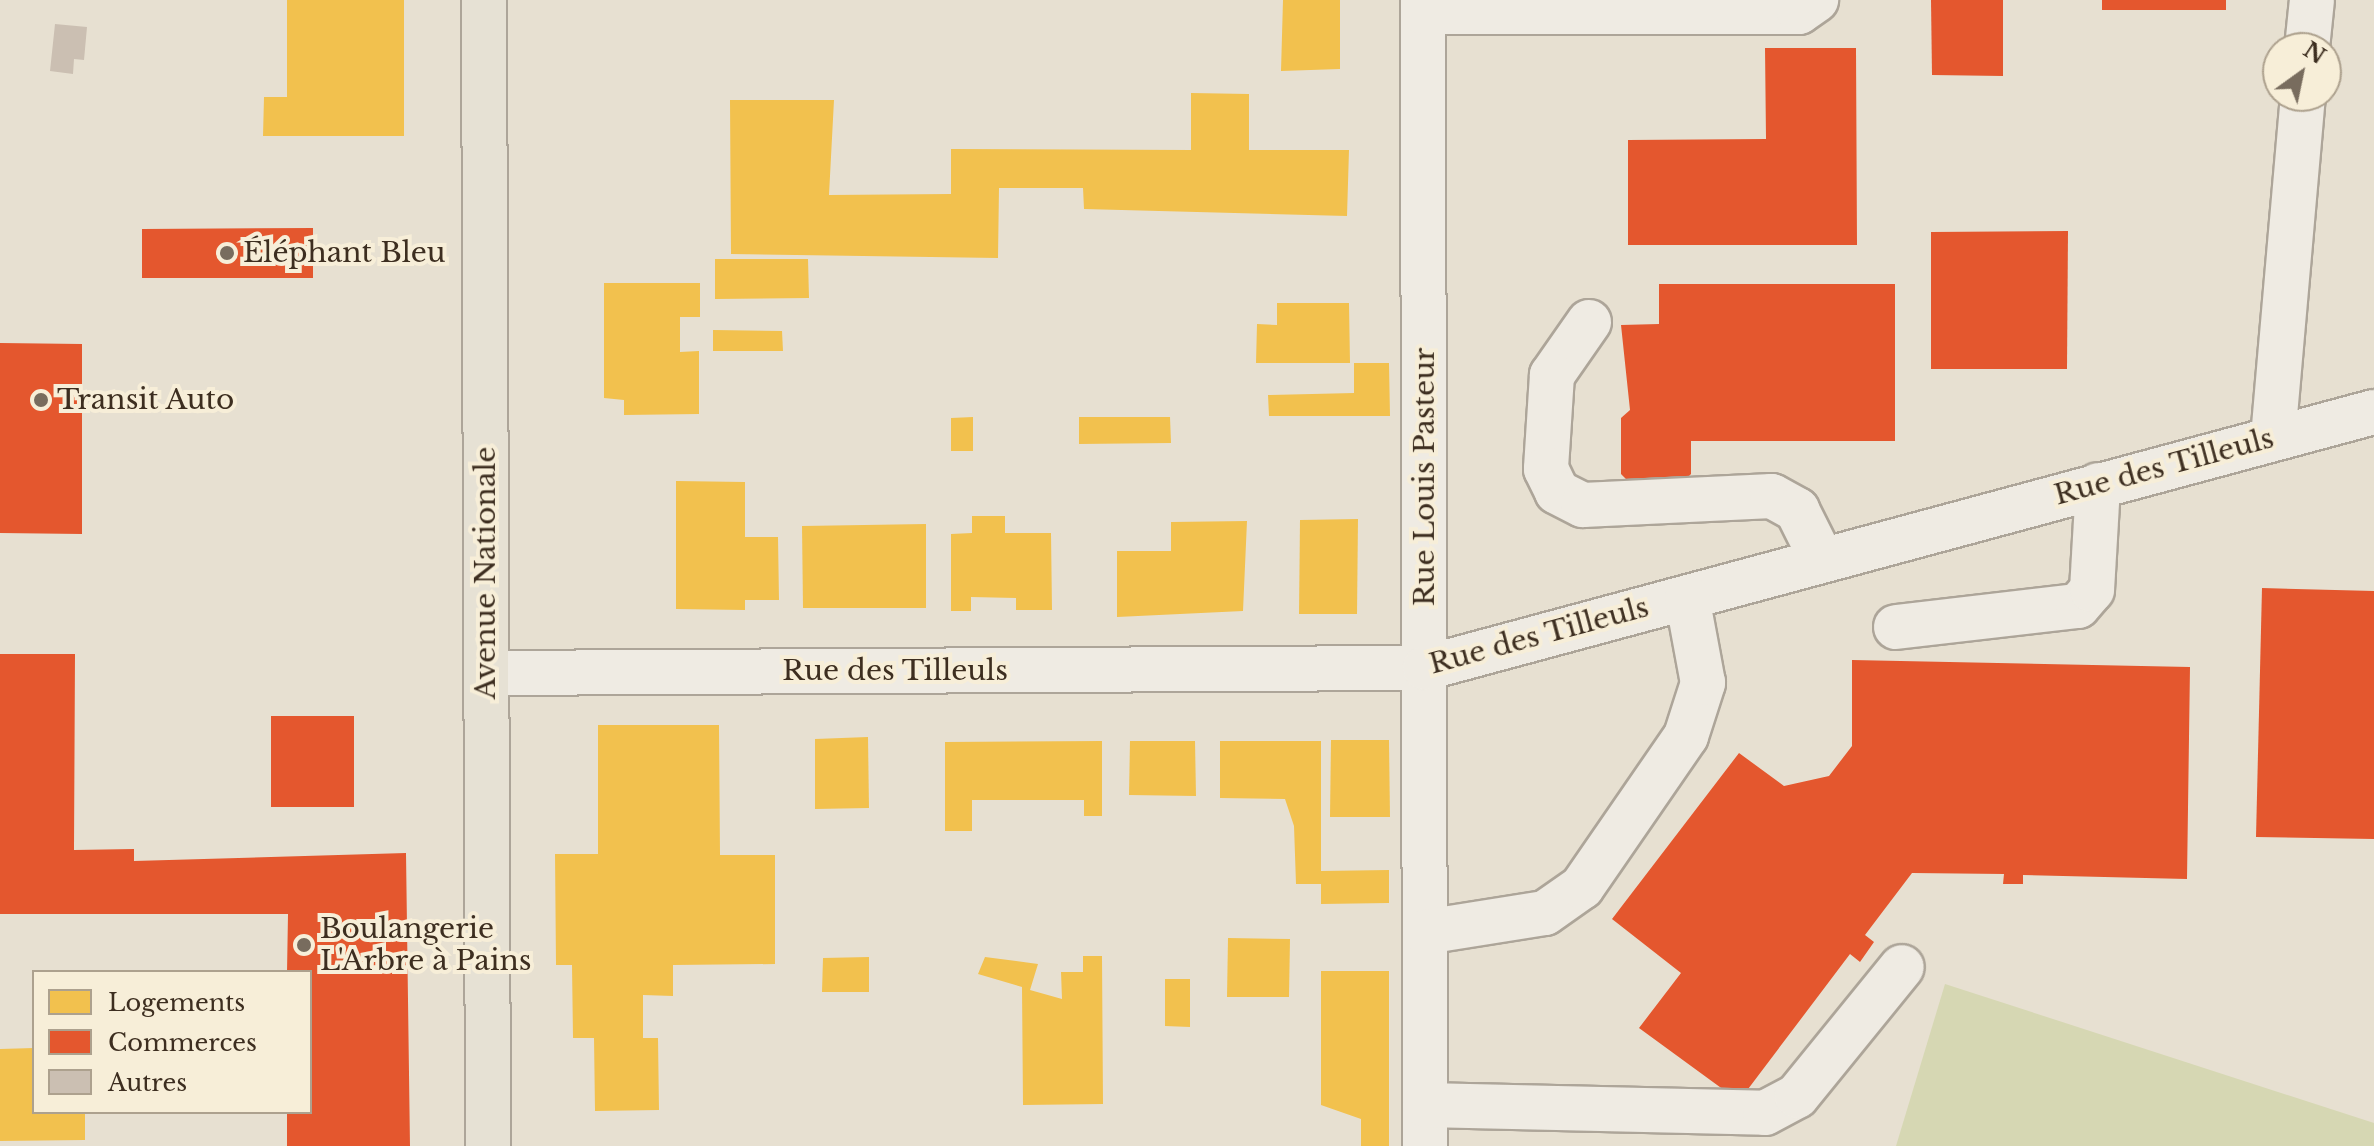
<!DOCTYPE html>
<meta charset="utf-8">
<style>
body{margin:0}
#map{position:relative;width:2374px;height:1146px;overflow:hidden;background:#e7e0d1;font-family:"Libre Baskerville",serif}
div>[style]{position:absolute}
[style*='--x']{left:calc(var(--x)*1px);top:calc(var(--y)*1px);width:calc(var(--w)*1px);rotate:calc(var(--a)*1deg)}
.green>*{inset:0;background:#d6d7b3}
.homes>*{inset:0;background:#f2c14e}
.shops>*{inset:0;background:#e4572e}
.building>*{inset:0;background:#cbbfb2}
.roads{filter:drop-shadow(2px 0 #ada599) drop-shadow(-2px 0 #ada599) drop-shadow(0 2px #ada599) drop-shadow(0 -2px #ada599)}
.minor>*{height:44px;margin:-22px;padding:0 22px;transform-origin:22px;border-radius:22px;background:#efebe3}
.major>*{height:44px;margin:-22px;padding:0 22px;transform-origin:22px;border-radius:22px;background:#e6e1d4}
.dots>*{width:22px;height:22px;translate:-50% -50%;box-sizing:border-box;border:4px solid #f7eed8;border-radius:50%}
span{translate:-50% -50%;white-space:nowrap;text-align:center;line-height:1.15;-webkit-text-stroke:8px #f7eed8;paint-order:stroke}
.poi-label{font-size:28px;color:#3d2e20}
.left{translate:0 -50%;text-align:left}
.street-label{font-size:28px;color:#3d2e20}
.legend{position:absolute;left:32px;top:970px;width:280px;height:144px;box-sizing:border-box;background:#f7eed8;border:2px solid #ada18e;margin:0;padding:10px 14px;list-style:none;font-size:24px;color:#3d2e20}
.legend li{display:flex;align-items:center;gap:16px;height:40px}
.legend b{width:40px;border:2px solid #ada18e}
.north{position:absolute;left:2262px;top:32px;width:80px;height:80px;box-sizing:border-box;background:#f7eed8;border:2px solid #ada18e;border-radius:50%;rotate:33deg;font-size:22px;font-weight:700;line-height:32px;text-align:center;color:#3d2e20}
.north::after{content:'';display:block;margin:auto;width:28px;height:36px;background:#786c5e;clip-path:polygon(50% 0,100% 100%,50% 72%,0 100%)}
</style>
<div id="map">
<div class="green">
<i style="clip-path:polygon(1945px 984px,2374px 1123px,2374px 1146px,1896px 1146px)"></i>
</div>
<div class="homes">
<i style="clip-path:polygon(287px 0,404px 0,404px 136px,263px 136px,264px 97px,287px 97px)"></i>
<i style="clip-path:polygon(1283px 0,1340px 0,1340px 69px,1281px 71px)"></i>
<i style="clip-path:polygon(1191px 93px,1249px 94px,1249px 150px,1349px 150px,1347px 216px,1084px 209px,1083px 188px,999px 188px,998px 258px,731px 254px,730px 100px,834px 100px,829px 195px,951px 194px,951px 149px,1191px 150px)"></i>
<i style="clip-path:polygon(715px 259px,808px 259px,809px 298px,715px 299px)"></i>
<i style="clip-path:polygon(604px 283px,700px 283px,700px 317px,680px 317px,680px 352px,699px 351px,699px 414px,624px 415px,624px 400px,604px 398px)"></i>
<i style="clip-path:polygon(1277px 303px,1349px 303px,1350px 363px,1256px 363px,1257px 324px,1277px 325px)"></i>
<i style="clip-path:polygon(713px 330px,782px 331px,783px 351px,713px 351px)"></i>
<i style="clip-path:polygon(1354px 363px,1389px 363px,1390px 416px,1269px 416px,1268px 395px,1354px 393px)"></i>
<i style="clip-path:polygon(973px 417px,973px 451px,951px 451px,951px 418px)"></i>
<i style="clip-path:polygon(1079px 417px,1170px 417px,1171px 443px,1079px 444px)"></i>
<i style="clip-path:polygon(676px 481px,745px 482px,745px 537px,778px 537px,779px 600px,745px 600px,745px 610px,676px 609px)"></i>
<i style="clip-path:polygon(972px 516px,1005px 516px,1005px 533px,1051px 533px,1052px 610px,1016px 610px,1016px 598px,971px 597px,971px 611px,951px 611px,951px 534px,972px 533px)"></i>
<i style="clip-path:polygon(1358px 519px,1357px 614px,1299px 614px,1300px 520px)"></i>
<i style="clip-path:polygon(1247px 521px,1243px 611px,1117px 617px,1117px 551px,1171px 551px,1171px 522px)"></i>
<i style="clip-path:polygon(926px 524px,926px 608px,803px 608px,802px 526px)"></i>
<i style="clip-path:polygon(598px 725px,719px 725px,720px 855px,775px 855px,775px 964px,673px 965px,673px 996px,643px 995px,643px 1038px,658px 1038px,659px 1110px,595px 1111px,594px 1038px,573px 1038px,572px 965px,556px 965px,555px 854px,598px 854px)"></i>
<i style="clip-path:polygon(868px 737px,869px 808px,815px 809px,815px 739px)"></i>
<i style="clip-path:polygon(1331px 740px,1389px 740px,1390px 817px,1330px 817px)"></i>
<i style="clip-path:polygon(1102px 741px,1102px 816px,1084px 816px,1084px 800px,972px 800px,972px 831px,945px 831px,945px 742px)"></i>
<i style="clip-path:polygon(1130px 741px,1195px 741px,1196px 796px,1129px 795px)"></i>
<i style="clip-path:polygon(1220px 741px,1321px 741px,1321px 871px,1389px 870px,1389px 903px,1321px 904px,1321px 884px,1296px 884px,1294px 826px,1285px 799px,1220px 798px)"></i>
<i style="clip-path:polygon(1228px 938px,1290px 939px,1289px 997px,1227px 997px)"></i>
<i style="clip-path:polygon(1083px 956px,1102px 956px,1103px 1104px,1023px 1105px,1022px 987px,978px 974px,985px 957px,1038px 964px,1030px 990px,1062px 999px,1061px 972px,1083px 972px)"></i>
<i style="clip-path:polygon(869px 957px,869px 992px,822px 992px,823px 958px)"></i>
<i style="clip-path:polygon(1321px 971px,1389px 971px,1389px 1146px,1361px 1146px,1361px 1119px,1321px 1105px)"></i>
<i style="clip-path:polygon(1165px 979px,1190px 979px,1190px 1027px,1165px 1026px)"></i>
<i style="clip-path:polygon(34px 1048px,34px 1112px,85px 1112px,85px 1140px,0 1141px,0 1049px)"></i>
</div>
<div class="shops">
<i style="clip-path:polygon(1931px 0,2003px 0,2003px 76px,1932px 75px)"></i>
<i style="clip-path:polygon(2102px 0,2226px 0,2226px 10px,2102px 10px)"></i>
<i style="clip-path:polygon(1765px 48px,1856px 48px,1857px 245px,1628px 245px,1628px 140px,1766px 139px)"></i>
<i style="clip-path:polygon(313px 228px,313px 278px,142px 278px,142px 229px)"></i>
<i style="clip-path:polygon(2068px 231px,2067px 369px,1931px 369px,1931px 232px)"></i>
<i style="clip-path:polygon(1659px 284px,1895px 284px,1895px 441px,1691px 441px,1691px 474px,1682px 483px,1630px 483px,1621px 474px,1621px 418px,1630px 410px,1621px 325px,1659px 324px)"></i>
<i style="clip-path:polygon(0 343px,82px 344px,82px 534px,0 533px)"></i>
<i style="clip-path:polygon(2262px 588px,2374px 591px,2374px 839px,2256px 837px)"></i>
<i style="clip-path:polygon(0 654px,75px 654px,74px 850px,134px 849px,134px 861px,406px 853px,410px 1146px,287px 1146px,287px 1112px,310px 1112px,310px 972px,287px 972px,288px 914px,0 914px)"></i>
<i style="clip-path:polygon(1852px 660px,2190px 667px,2187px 879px,2023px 875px,2023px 884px,2003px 884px,2004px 874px,1912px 873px,1865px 935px,1874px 942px,1860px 962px,1850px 954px,1739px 1101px,1639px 1028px,1681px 973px,1612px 919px,1739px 753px,1784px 786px,1829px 776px,1852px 746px)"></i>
<i style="clip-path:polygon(271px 716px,354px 716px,354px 807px,271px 807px)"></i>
</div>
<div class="building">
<i style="clip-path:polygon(55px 24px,87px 27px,84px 60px,74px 59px,73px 74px,50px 71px)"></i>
</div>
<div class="roads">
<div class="minor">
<i style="--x:1423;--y:0;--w:1146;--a:89.9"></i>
<i style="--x:1423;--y:12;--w:376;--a:0"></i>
<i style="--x:1799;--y:12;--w:21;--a:-35"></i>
<i style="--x:2307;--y:48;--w:48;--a:-84.1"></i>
<i style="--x:1589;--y:322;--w:65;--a:124.9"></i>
<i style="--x:1552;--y:375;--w:94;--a:93.7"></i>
<i style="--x:1546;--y:469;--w:25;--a:64"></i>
<i style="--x:1557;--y:492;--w:29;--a:27"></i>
<i style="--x:1583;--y:505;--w:189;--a:-2.7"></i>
<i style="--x:1772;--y:496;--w:29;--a:29"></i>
<i style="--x:1797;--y:510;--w:56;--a:63.4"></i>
<i style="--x:2273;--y:438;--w:343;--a:-85"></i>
<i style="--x:1896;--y:627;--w:183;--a:-6.6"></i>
<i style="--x:2078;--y:606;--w:21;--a:-49"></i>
<i style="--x:2092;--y:590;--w:105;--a:-86.7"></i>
<i style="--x:486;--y:673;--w:939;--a:-0.31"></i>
<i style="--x:1425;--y:668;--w:983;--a:-15.1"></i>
<i style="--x:1425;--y:932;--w:121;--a:-9"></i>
<i style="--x:1545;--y:913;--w:45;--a:-35.1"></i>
<i style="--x:1582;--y:887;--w:183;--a:-55.4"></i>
<i style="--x:1686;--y:736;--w:56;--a:-72.2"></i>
<i style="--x:1703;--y:683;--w:87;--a:-100.5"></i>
<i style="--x:1425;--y:1105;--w:340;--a:1.3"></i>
<i style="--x:1765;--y:1113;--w:36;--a:-28"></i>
<i style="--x:1797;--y:1096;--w:166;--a:-50.9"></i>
</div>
<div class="major">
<i style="--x:484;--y:0;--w:1146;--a:89.8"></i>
</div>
</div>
<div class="dots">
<i style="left:227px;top:253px;background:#786c5e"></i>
<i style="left:41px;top:400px;background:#786c5e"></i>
<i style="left:304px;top:945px;background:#786c5e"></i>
</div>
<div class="poi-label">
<span class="left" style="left:243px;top:253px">Éléphant Bleu</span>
<span class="left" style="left:57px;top:400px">Transit Auto</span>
<span class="left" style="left:320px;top:945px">Boulangerie<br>L'Arbre à Pains</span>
</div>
<div class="street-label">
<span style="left:2164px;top:467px;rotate:-15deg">Rue des Tilleuls</span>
<span style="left:1425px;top:477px;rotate:-90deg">Rue Louis Pasteur</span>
<span style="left:486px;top:573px;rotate:-90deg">Avenue Nationale</span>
<span style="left:1539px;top:636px;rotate:-15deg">Rue des Tilleuls</span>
<span style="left:895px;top:671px">Rue des Tilleuls</span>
</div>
<ul class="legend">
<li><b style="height:22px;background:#f2c14e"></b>Logements</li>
<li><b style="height:22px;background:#e4572e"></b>Commerces</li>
<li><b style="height:22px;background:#cbbfb2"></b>Autres</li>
</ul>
<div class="north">N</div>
</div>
